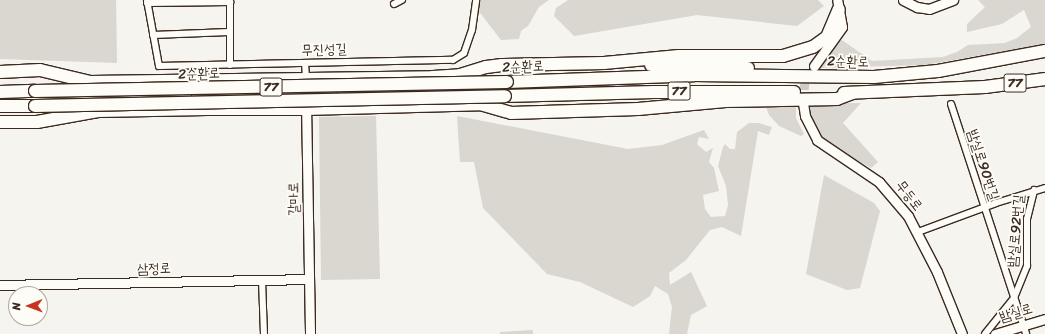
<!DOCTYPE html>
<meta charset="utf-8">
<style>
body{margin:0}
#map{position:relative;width:1045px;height:334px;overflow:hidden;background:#f5f4ee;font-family:Sriracha,"Poor Story",sans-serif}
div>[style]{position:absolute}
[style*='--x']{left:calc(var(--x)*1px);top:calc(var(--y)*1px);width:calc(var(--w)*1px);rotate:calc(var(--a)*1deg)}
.green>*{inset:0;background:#dad6d0}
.secondary-tunnel>*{height:9px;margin-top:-4.5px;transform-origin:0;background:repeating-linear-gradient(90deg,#d0ccc4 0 9px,transparent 0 13.5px)}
.roads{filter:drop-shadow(1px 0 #3b2a1e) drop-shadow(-1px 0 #3b2a1e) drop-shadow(0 1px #3b2a1e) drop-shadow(0 -1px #3b2a1e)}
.street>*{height:6px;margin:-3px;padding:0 3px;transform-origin:3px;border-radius:3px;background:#fdfcf7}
.secondary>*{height:9px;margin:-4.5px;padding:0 4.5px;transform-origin:4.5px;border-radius:4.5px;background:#fdfcf7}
.highway>*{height:12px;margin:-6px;padding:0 6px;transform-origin:6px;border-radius:6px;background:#fdfcf7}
.bridges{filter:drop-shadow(1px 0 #3b2a1e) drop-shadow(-1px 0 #3b2a1e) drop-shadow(0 1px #3b2a1e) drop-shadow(0 -1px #3b2a1e)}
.highway-bridge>*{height:12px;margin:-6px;padding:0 6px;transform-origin:6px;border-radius:6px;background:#fdfcf7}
span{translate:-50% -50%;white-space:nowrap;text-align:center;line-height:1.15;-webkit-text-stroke:3.5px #fdfcf7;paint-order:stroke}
.shield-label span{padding:1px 3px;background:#fdfcf7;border:1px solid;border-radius:3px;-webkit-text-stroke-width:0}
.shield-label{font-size:13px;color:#3b2a1e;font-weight:700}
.street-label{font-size:14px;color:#3b2a1e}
.north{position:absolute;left:8px;top:286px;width:40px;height:40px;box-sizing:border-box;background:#fdfcf7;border:1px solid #afa8a0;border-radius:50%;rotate:269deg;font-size:11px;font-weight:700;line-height:16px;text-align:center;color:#3b2a1e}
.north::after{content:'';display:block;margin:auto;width:14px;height:18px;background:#c8321e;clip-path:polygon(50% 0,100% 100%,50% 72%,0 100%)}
</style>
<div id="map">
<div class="green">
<i style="clip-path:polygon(0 0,116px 0,117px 63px,0 59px)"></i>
<i style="clip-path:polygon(478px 0,549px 0,539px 7px,528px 26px,521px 31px,519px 39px,501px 40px,477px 9px)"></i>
<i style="clip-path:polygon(568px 0,818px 0,824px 6px,797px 26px,697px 15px,574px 36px,554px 16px,556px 8px)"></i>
<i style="clip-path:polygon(978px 0,1045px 0,1045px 44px,925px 65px,818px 68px,833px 45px,842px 40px,872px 61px,943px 57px,957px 52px,968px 45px,1005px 43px,1017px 38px,1031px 27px,1024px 10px,1002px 24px,967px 32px,967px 24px,985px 7px)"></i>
<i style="clip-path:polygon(796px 103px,796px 118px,804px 134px,801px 136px,779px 126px,769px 115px,765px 104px)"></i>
<i style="clip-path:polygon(807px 103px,861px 103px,843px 123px,878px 162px,871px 168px,829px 145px,818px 133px,807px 115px)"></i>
<i style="clip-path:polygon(376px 116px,380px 279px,321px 280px,319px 117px)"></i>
<i style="clip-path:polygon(457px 116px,628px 149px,662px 145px,704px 130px,709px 139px,699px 137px,697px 144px,706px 152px,713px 148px,709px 162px,714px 168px,719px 191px,703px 195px,705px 209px,711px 217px,725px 216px,728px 205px,726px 186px,718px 166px,723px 147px,725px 144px,730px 149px,735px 149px,737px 132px,749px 123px,759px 123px,772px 127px,769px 135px,758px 131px,741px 236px,722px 227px,710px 230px,686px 260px,669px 273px,670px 285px,691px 272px,707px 306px,691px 315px,687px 334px,669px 334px,672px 307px,668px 294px,655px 286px,650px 296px,633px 307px,580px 282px,547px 274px,483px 208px,474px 162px,460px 162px)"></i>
<i style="clip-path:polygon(824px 175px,874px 203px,880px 211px,860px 288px,847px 290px,806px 274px)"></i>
<i style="clip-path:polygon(533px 330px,533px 334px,500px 334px,500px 332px)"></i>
</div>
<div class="secondary-tunnel">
<i style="--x:803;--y:103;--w:24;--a:-85"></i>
<i style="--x:805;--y:79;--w:16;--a:-55"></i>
</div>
<div class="roads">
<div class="street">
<i style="--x:147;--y:0;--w:67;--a:79.7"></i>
<i style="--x:159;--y:66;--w:294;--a:-1.2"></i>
<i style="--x:453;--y:60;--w:13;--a:-32"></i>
<i style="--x:464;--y:53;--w:24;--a:-71"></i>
<i style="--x:472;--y:30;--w:30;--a:-82"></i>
<i style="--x:227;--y:0;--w:4;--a:34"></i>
<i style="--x:230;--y:2;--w:63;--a:90"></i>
<i style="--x:147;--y:3;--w:83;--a:-0.7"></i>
<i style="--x:394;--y:4;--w:9;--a:-27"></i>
<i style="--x:153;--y:35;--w:76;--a:-2.3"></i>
<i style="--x:305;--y:63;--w:15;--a:86"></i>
<i style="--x:951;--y:104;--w:242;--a:71.9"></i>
<i style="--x:918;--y:232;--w:83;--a:-20.4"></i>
<i style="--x:996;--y:203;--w:51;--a:-17"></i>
<i style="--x:262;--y:280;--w:54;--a:87.9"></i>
<i style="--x:985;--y:334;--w:46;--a:-51.1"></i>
<i style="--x:1014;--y:298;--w:35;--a:-68"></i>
<i style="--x:1027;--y:266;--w:47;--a:-90"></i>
<i style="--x:1027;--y:219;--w:30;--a:-76"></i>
</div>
<div class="secondary">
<i style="--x:903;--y:0;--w:16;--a:27"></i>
<i style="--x:917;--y:7;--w:12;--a:9"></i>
<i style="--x:929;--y:9;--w:26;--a:-21"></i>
<i style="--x:814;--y:66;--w:48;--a:-54.3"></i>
<i style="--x:842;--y:27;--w:27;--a:-100"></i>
<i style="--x:306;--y:103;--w:231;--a:89"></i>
<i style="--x:803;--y:103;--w:13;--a:81"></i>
<i style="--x:805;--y:116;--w:27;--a:63"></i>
<i style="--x:817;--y:140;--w:75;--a:34.1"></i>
<i style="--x:879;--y:182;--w:45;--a:49.5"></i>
<i style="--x:908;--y:216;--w:63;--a:62.6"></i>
<i style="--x:937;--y:272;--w:67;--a:68"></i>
<i style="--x:0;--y:285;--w:309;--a:-1.1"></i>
<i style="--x:995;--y:334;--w:52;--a:-16.7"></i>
</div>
<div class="highway">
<i style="--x:651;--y:65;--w:97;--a:1.8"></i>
<i style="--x:0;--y:72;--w:40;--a:-2.9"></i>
<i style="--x:40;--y:70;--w:51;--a:13.5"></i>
<i style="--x:90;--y:82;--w:343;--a:-0.8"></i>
<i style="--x:433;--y:77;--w:27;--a:-4"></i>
<i style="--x:460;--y:75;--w:27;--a:-17"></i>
<i style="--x:486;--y:67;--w:16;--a:-7"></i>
<i style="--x:502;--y:65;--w:102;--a:-1.1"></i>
<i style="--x:604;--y:63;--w:75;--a:-5.3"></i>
<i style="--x:679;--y:56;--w:104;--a:0"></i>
<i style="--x:783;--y:56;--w:31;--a:-17"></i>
<i style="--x:813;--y:47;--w:17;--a:-36"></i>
<i style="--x:827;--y:37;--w:30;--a:-67"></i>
<i style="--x:507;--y:82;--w:187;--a:-2.1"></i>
<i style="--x:694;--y:75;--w:180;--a:0.6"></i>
<i style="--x:874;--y:77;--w:64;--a:-5.4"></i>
<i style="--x:938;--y:71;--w:109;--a:-10.6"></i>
<i style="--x:0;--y:92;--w:35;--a:-2"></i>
<i style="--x:844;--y:93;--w:141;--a:-2.4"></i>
<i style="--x:985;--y:87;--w:61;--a:-7.6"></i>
<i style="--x:505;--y:96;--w:149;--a:-1.5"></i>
<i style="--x:654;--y:92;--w:140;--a:0"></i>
<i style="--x:198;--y:97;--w:132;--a:-2.6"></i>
<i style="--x:0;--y:106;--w:35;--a:0"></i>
<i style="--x:0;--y:122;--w:37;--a:0"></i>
<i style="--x:37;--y:122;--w:62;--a:-10.2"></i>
<i style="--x:98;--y:111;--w:109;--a:-1.1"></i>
<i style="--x:207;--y:109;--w:99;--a:0"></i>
<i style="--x:306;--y:109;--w:174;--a:-1.6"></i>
<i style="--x:480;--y:104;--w:32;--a:16"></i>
<i style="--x:511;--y:113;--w:127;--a:-1.8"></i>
<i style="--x:638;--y:109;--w:88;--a:-5.2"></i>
<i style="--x:726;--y:101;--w:111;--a:-1"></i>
<i style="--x:837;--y:99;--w:17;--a:-21"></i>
</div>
</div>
<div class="bridges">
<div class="highway-bridge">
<i style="--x:35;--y:91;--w:472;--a:-1.1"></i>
<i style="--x:35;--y:106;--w:470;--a:-1.2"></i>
</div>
</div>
<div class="shield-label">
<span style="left:1015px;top:83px">77</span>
<span style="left:271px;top:87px">77</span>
<span style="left:679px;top:91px">77</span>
</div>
<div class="street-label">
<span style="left:324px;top:50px;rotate:-2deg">무진성길</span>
<span style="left:848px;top:62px;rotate:1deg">2순환로</span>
<span style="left:523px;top:67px;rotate:-2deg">2순환로</span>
<span style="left:199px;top:74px;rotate:-2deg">2순환로</span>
<span style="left:983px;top:165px;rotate:72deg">밤실로90번길</span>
<span style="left:909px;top:196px;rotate:52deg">무등로</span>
<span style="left:294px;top:199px;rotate:-91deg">갈마로</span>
<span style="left:1016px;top:231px;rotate:-85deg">밤실로92번길</span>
<span style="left:154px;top:269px;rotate:-2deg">삼정로</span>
<span style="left:1016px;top:313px;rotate:-17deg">밤실로</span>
</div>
<div class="north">N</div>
</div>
